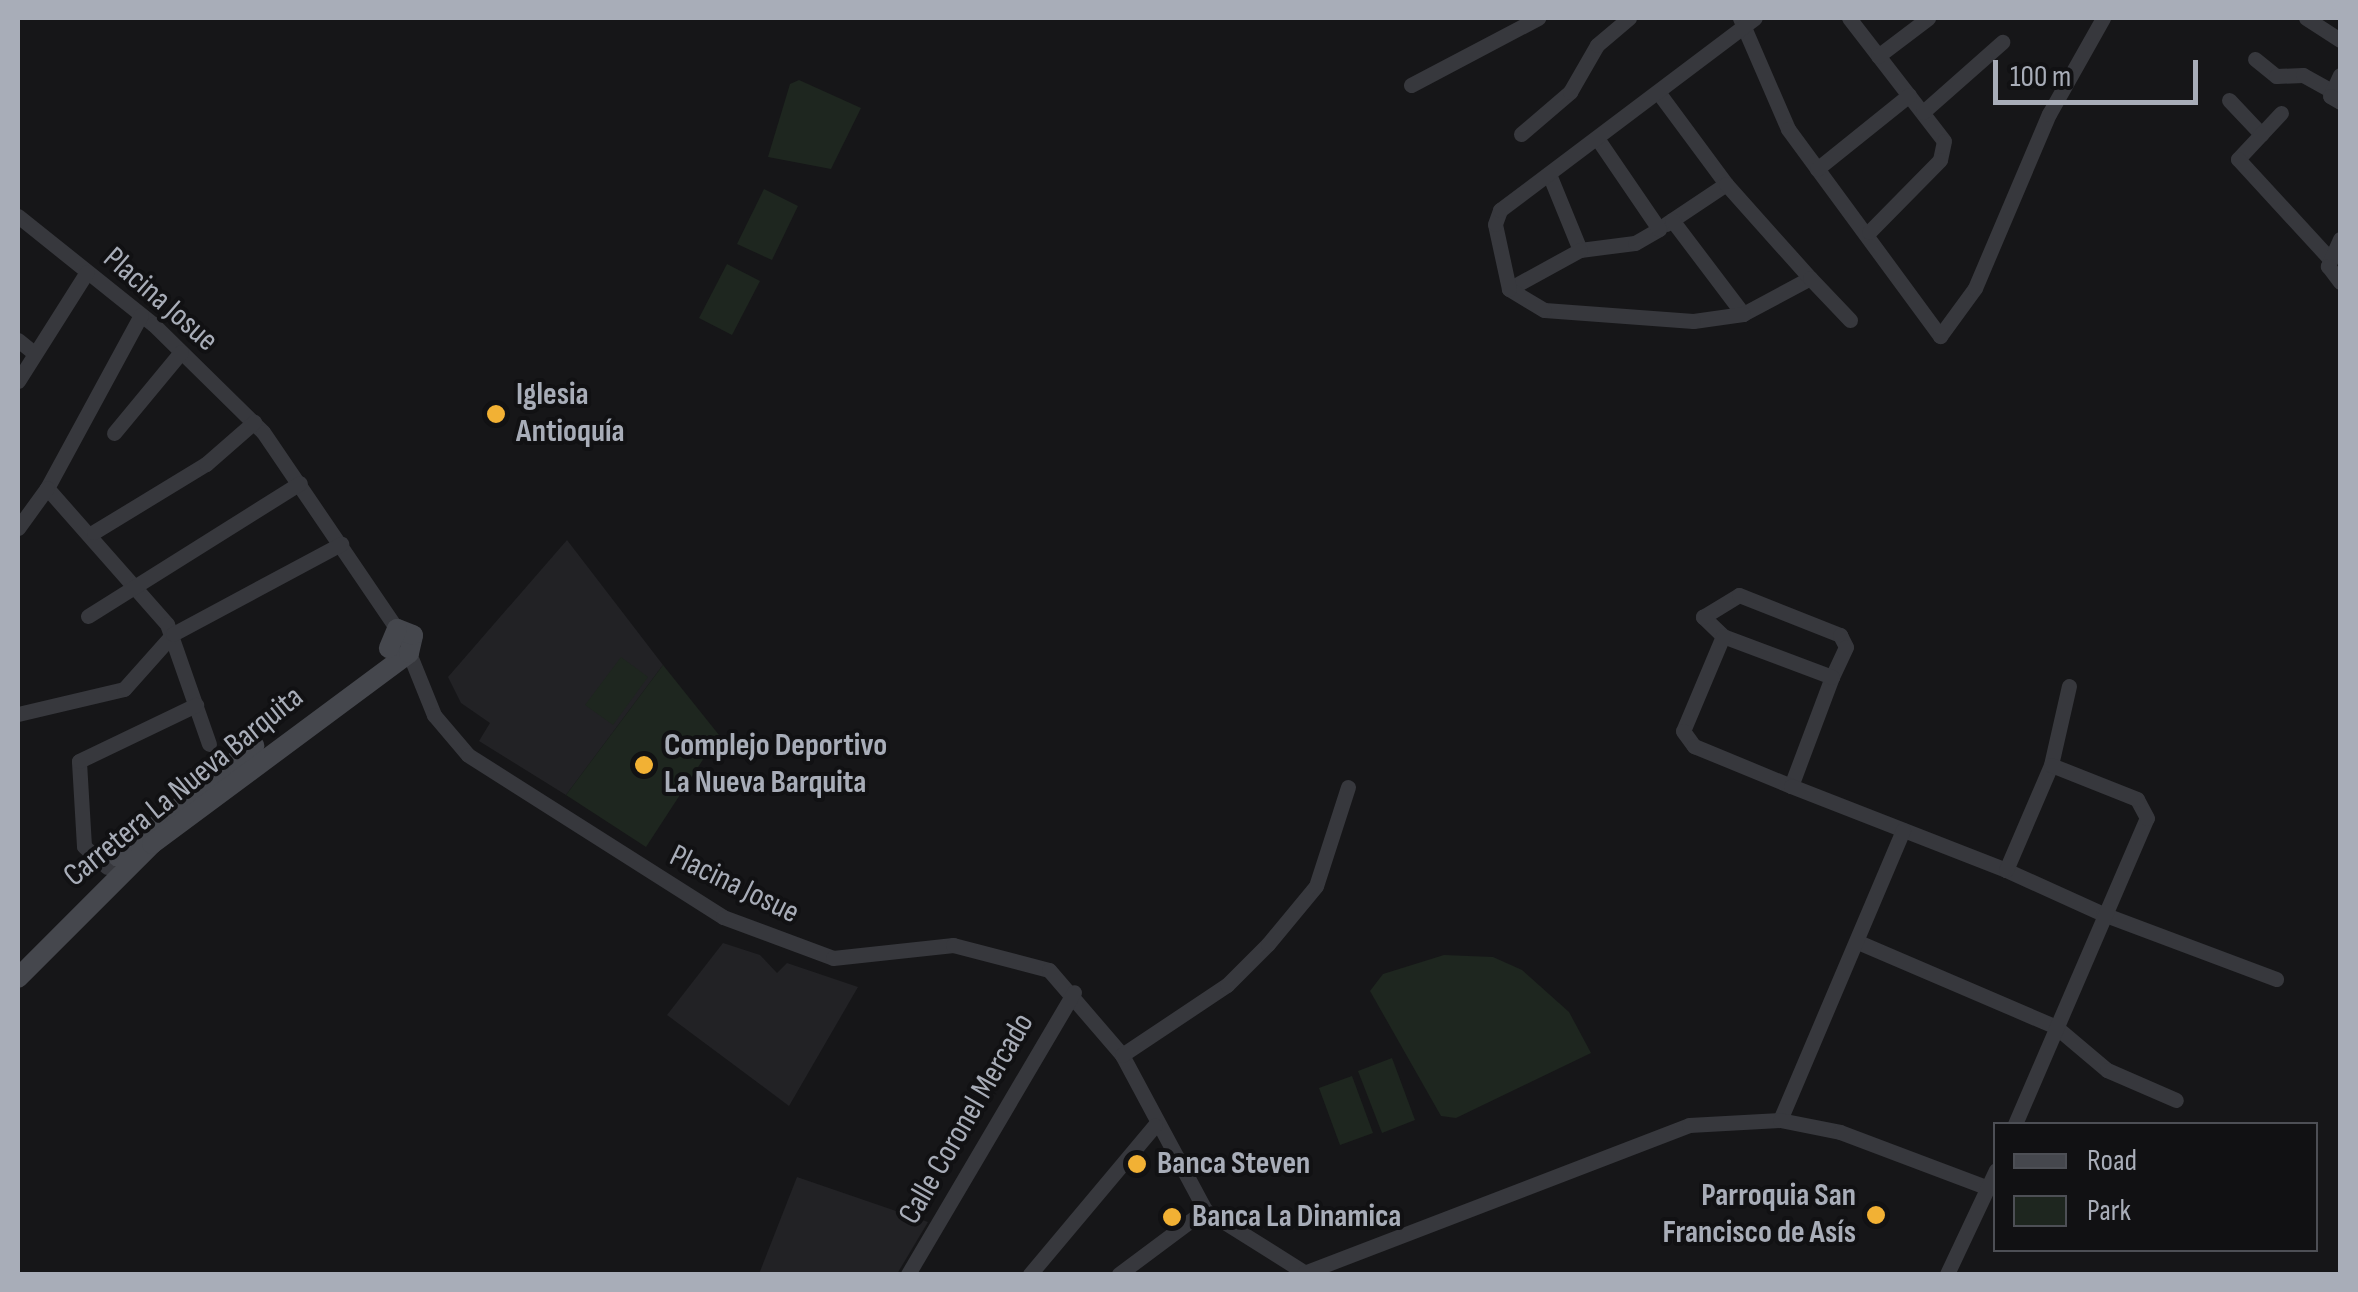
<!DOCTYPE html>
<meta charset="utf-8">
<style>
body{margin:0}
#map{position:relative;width:2358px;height:1292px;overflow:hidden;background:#161618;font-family:"Sofia Sans Condensed",sans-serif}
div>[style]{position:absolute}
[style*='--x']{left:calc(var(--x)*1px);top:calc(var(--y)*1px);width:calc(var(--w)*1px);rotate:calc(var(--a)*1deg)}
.built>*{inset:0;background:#222225}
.green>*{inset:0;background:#1e261f}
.street>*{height:15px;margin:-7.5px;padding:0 7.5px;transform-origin:7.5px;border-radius:7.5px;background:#37383d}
.secondary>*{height:20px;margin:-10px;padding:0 10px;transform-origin:10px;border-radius:10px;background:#45474d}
.dots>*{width:28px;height:28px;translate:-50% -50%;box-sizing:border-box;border:5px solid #111113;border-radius:50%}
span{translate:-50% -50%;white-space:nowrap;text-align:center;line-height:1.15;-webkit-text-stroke:8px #111113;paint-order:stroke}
.street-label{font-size:32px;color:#a8adb8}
.poi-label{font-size:32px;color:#a8adb8;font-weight:700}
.left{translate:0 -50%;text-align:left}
.right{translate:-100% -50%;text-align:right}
.frame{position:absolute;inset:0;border:20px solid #a8adb8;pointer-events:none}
.legend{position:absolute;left:1993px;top:1122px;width:325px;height:130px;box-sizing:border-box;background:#111113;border:2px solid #4d4f55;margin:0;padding:12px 18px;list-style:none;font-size:30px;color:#a8adb8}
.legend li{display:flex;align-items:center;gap:20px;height:50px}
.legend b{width:50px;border:2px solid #4d4f55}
.scale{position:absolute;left:1993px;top:60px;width:205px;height:45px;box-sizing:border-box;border:5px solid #a8adb8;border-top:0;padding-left:12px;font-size:30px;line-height:35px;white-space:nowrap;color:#a8adb8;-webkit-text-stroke:8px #111113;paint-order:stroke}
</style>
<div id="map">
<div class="built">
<i style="clip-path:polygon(567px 540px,663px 665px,566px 795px,479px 741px,490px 723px,461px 703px,448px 677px)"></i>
<i style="clip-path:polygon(723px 943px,760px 955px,777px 973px,787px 963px,858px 987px,789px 1106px,667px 1015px)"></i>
<i style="clip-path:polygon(797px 1177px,928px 1222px,897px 1274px,759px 1274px)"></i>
</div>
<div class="green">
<i style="clip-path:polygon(799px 80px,861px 108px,831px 169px,768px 157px,790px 84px)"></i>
<i style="clip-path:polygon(764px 189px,798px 206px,772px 260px,737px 244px)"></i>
<i style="clip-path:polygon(727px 264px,760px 281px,732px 335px,699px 318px)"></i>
<i style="clip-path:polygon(621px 657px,648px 677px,613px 725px,585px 705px)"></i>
<i style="clip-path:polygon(663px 665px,719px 735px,646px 847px,566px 795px)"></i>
<i style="clip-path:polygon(1444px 955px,1493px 957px,1522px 970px,1569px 1012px,1591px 1053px,1456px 1118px,1441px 1116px,1370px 991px,1383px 974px)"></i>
<i style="clip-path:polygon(1392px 1058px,1415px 1120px,1382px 1133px,1358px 1071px)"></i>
<i style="clip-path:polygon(1352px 1076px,1373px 1133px,1340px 1145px,1319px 1088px)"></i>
</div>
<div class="street">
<i style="--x:1740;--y:18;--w:121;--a:66.6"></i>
<i style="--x:1788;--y:129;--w:257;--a:53.7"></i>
<i style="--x:1940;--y:336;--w:59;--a:-53.9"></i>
<i style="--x:1975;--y:288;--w:189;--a:-67"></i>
<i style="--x:2049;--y:114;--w:110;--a:-60.6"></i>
<i style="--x:1849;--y:18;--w:155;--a:52.3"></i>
<i style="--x:1944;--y:141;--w:19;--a:102"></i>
<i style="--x:1940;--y:160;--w:101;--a:134.6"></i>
<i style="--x:2306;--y:18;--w:40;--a:32.9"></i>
<i style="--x:1878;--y:56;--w:63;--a:-37.2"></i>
<i style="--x:2255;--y:59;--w:27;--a:39"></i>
<i style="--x:2276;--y:76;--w:27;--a:-2"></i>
<i style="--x:2303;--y:75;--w:33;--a:29"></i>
<i style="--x:2340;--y:75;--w:23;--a:115"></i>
<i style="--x:2330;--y:96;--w:12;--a:31"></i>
<i style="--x:1411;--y:85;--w:144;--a:-27.8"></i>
<i style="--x:1658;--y:92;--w:114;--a:53.5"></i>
<i style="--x:1726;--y:184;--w:72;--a:146.3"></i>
<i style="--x:2229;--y:100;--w:47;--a:46.7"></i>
<i style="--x:1923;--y:112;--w:106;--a:-41.5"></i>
<i style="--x:2281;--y:113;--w:63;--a:133.1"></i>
<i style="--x:2238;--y:159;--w:134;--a:47.4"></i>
<i style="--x:1521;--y:134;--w:65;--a:-40.6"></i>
<i style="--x:1570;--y:92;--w:54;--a:-60.1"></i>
<i style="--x:1597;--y:45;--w:42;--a:-40.2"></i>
<i style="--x:1817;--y:169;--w:118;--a:-38.8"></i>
<i style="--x:1549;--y:174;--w:82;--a:67.8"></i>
<i style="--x:1580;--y:250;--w:55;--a:-7.3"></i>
<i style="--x:1635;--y:243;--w:28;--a:-30"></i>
<i style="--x:1659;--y:229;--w:110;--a:-124.3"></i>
<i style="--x:18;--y:216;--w:173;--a:38.7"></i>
<i style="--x:153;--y:324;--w:154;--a:44.5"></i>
<i style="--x:263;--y:432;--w:238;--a:55.8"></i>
<i style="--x:1672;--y:220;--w:118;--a:52.9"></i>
<i style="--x:1743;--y:314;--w:76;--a:-28.2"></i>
<i style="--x:1810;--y:278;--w:126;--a:-131.8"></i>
<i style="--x:2340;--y:239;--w:30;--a:114"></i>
<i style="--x:2328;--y:266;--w:20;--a:53"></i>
<i style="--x:1810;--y:278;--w:58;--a:46.4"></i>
<i style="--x:1509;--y:289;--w:81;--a:-28.8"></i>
<i style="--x:1743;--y:314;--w:50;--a:172"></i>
<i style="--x:1693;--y:321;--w:149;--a:-175.8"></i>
<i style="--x:1544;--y:310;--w:41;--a:-149"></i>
<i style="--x:1509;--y:289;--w:66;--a:-102.2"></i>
<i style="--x:1495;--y:224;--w:15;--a:-70"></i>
<i style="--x:1500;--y:210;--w:319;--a:-37"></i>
<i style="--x:141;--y:315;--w:197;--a:118.5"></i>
<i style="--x:47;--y:488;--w:181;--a:48.6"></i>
<i style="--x:167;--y:624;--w:127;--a:70.7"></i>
<i style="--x:18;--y:340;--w:21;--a:39"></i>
<i style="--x:18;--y:381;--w:129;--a:-57.7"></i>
<i style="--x:114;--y:433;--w:105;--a:-50.4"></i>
<i style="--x:18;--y:528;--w:49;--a:-54.1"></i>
<i style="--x:94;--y:532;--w:131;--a:-31.3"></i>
<i style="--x:206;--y:464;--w:64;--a:-41.2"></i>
<i style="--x:88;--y:616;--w:250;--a:-32.1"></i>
<i style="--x:1723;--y:636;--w:28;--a:-136"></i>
<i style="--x:1703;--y:617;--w:42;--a:-31.4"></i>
<i style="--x:1739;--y:595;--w:109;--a:21.6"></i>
<i style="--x:1840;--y:635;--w:13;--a:63"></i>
<i style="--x:1846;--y:647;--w:33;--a:115"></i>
<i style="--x:409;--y:653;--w:67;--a:68"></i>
<i style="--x:434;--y:715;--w:52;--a:49.6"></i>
<i style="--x:468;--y:755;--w:302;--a:32.4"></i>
<i style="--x:723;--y:917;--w:117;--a:20.4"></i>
<i style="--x:833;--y:958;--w:121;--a:-6.2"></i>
<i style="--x:953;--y:945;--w:99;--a:14.6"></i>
<i style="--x:1049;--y:970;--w:112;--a:49.3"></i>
<i style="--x:1122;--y:1055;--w:176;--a:61.8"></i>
<i style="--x:1205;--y:1210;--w:120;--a:32.1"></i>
<i style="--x:18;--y:714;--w:109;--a:-13.3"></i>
<i style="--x:124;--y:689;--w:74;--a:-48.3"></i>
<i style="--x:173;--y:634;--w:191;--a:-28.2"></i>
<i style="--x:1791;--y:786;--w:116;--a:-69.4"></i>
<i style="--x:1832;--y:677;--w:116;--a:-159.4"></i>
<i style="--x:1723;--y:636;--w:103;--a:112.8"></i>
<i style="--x:1683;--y:731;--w:19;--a:54"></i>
<i style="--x:1694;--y:746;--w:105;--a:22.4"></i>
<i style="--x:1791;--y:786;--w:231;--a:21.3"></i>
<i style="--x:2006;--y:870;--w:107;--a:24.4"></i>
<i style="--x:2103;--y:914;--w:185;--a:20.6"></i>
<i style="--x:107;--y:867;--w:31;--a:-138"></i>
<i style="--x:84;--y:846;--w:85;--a:-93.4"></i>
<i style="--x:79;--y:761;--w:130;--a:-25.6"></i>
<i style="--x:2006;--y:870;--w:114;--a:-66.8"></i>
<i style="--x:2051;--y:765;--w:81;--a:-77.2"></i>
<i style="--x:1858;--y:942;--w:215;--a:23.2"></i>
<i style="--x:2056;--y:1027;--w:67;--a:40.1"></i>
<i style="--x:2107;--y:1070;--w:75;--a:23.5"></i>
<i style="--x:1122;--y:1055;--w:126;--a:-33.7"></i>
<i style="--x:1227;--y:985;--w:58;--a:-45"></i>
<i style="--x:1268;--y:944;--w:75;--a:-50.4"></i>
<i style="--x:1316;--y:886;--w:104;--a:-72.1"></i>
<i style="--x:1780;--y:1120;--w:315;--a:-67"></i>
<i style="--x:2015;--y:1124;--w:333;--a:-66.7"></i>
<i style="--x:2147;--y:818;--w:21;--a:-118"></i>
<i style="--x:2137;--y:799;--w:92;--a:-158.4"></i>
<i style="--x:1304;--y:1273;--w:412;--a:-21"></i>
<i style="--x:1689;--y:1125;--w:91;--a:-3.1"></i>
<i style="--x:1780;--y:1120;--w:61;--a:11.3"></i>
<i style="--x:1840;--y:1132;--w:158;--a:20.7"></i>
<i style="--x:908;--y:1274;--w:327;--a:-59.5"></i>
<i style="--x:1030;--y:1274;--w:194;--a:-50"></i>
<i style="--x:1119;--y:1274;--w:107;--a:-36.7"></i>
<i style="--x:1947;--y:1274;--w:115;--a:-64.8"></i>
</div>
<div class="secondary">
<i style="--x:118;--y:857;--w:176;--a:-39.2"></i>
<i style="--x:18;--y:978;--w:190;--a:-45"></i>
<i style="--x:152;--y:844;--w:320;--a:-36.6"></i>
<i style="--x:409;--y:653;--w:18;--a:-77"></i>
<i style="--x:413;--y:635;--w:17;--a:-159"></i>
<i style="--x:397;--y:629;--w:21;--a:113"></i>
</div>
<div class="dots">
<i style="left:496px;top:414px;background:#f2b134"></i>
<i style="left:644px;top:765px;background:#f2b134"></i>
<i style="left:1137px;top:1164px;background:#f2b134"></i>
<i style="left:1876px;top:1215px;background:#f2b134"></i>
<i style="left:1172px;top:1217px;background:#f2b134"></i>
</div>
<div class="street-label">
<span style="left:160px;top:300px;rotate:41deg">Placina Josue</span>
<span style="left:184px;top:787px;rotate:-39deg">Carretera La Nueva Barquita</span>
<span style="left:734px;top:885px;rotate:26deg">Placina Josue</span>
<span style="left:967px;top:1119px;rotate:-60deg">Calle Coronel Mercado</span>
</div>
<div class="poi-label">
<span class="left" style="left:516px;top:414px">Iglesia<br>Antioquía</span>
<span class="left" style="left:664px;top:765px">Complejo Deportivo<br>La Nueva Barquita</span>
<span class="left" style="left:1157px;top:1164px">Banca Steven</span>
<span class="right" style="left:1856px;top:1215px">Parroquia San<br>Francisco de Asís</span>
<span class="left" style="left:1192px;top:1217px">Banca La Dinamica</span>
</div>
<div class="frame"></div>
<ul class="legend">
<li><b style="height:12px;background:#45474d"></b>Road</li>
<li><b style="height:28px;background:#1e261f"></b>Park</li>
</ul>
<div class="scale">100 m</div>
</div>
